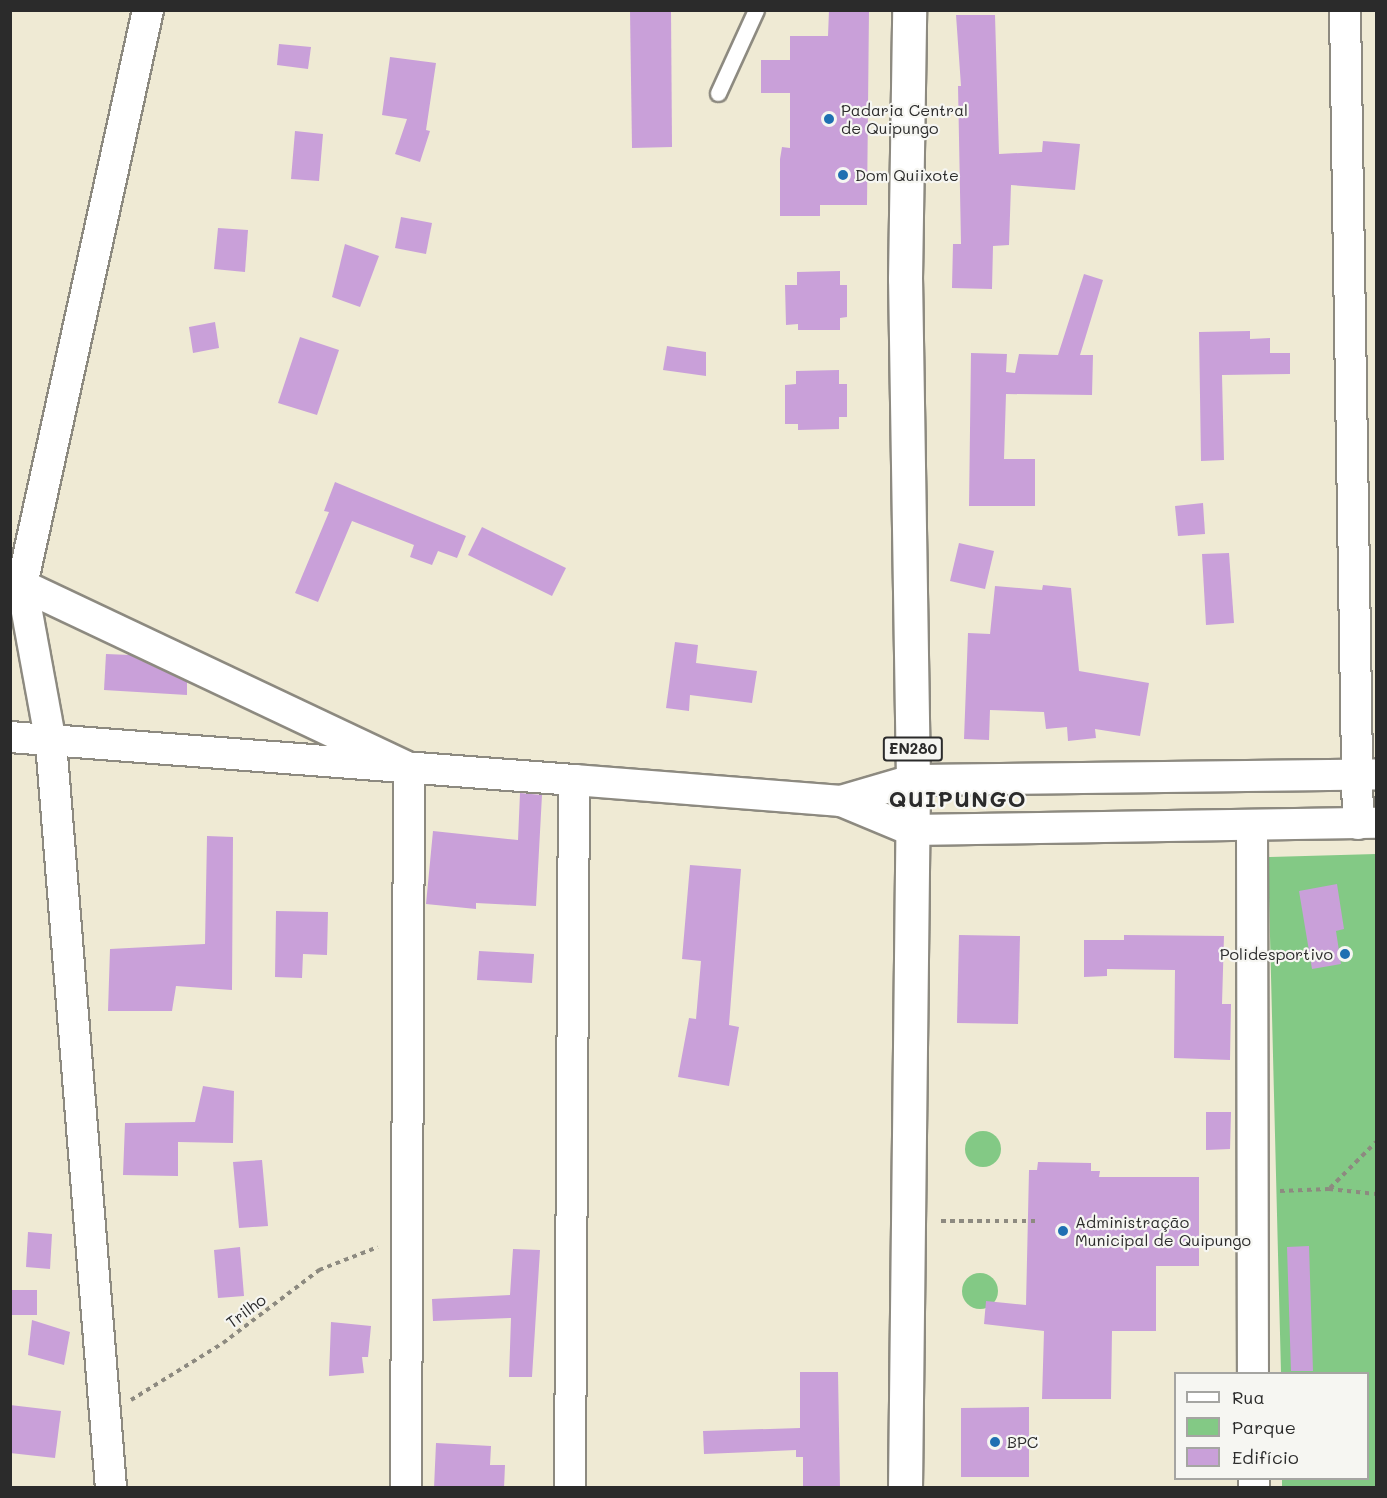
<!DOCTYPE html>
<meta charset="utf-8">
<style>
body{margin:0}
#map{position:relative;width:1387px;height:1498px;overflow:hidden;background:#efead4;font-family:Mali,sans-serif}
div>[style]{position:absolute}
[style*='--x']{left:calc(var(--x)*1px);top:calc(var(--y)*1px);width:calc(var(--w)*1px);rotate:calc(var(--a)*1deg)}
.green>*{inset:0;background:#83c985}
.round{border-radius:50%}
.building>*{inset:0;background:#c9a0d9}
.path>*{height:4px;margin-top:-2px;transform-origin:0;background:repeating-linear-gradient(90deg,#8d8a80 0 4.5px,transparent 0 9px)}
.roads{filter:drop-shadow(2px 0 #8d8a80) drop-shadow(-2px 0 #8d8a80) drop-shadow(0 2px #8d8a80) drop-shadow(0 -2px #8d8a80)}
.service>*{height:15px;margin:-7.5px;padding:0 7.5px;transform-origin:7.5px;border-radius:7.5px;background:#fff}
.minor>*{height:30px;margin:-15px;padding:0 15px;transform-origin:15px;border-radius:15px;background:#fff}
.primary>*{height:33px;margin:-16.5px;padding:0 16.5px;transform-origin:16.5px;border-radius:16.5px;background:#fff}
.dots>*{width:16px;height:16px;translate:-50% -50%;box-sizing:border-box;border:3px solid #f6f6f2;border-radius:50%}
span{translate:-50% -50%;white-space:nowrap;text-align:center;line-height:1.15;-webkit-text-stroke:4.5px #f6f6f2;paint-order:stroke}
.shield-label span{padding:2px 4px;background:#f6f6f2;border:2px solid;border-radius:4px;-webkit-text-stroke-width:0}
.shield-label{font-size:15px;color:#2b2b2b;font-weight:700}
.poi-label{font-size:16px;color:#2b2b2b}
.left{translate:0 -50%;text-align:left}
.right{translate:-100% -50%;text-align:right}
.street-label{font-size:16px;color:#2b2b2b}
.district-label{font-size:22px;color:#2b2b2b;font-weight:700;letter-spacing:1.5px}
.frame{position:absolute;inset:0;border:12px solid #2b2b2b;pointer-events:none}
.legend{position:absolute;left:1174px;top:1372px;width:195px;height:108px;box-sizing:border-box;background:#f6f6f2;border:2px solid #a5a5a2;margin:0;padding:8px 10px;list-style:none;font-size:18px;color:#2b2b2b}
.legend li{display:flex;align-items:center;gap:12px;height:30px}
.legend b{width:30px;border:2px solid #a5a5a2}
</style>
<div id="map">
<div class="green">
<i style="clip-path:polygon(1376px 854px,1376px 1487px,1282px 1487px,1282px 1479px,1368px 1478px,1368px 1374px,1281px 1373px,1268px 857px)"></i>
<i class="round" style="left:965px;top:1131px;width:36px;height:36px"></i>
<i class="round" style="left:962px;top:1273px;width:36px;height:36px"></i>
</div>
<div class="building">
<i style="clip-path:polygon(630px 10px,671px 10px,672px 147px,632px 148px)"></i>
<i style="clip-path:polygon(829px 10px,869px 10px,867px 205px,820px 205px,820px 216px,780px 216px,780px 159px,782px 147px,790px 148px,790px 93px,761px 93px,761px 60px,790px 60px,790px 36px,828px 36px)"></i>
<i style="clip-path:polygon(956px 15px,995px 15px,999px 154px,1042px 152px,1043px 141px,1080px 144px,1075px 190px,1011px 185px,1009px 245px,993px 246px,992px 289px,952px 288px,953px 244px,961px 244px,958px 86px,961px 86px)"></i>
<i style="clip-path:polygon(279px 44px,311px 47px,308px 69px,277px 65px)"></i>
<i style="clip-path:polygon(390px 57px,436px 63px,426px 130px,430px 131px,420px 162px,395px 154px,407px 119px,382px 115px)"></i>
<i style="clip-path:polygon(295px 131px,323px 134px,319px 181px,291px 179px)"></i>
<i style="clip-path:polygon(401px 217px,432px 223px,426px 254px,395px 248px)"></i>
<i style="clip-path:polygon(218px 228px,248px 230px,245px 272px,214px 269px)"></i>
<i style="clip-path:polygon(345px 244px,379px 256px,360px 307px,332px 297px)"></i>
<i style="clip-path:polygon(840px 271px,840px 285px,847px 285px,847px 317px,840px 318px,840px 330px,798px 330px,798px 324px,786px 325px,785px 285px,797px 285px,797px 272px)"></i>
<i style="clip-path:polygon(1084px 274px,1103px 280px,1080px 355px,1093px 355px,1092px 395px,1006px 394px,1004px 459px,1035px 459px,1035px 506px,969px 506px,971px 353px,1007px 354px,1006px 372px,1015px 373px,1019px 354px,1058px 355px)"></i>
<i style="clip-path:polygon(215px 322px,219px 348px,193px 353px,189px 327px)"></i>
<i style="clip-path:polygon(1250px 331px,1250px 339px,1270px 338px,1270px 353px,1290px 353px,1290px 374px,1222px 375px,1224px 460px,1201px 461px,1199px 332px)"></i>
<i style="clip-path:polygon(300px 337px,339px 350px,317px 415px,278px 403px)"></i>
<i style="clip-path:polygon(667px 346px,706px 352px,706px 376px,663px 370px)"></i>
<i style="clip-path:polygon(839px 370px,839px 384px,847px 384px,847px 417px,839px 417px,839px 429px,798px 430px,798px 424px,785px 424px,785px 385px,796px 384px,796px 371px)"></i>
<i style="clip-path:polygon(335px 482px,466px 536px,457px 558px,438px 551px,432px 565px,410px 557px,414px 545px,352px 521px,318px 602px,295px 593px,329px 512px,324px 511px)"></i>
<i style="clip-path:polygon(1203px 503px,1205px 534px,1178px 536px,1175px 506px)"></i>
<i style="clip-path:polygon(482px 527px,566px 568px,552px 596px,468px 555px)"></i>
<i style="clip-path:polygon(959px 543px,994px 551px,985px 589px,950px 581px)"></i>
<i style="clip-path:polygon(1229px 553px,1234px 623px,1206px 625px,1202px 554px)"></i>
<i style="clip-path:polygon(1043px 585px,1071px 588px,1079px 671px,1149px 683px,1140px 736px,1095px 729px,1096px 738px,1068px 741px,1067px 727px,1046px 729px,1044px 712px,990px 710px,989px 740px,964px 739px,968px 633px,990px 634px,995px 586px,1042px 590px)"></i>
<i style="clip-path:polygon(675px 642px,698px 645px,696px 663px,757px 671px,752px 703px,690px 695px,689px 711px,666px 708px)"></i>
<i style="clip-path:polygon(106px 654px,130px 655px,187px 682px,187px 695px,104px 690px)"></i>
<i style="clip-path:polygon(520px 793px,542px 795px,536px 906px,476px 903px,476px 909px,426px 904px,433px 831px,518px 840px)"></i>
<i style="clip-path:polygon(207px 836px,233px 837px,232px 990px,176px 986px,172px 1011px,108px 1011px,110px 949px,205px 944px)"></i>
<i style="clip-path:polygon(690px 865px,741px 869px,729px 1025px,739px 1027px,729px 1086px,678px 1077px,689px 1018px,696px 1019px,701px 961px,682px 959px)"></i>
<i style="clip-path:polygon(1337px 884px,1344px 929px,1336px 931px,1341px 964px,1312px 969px,1299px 891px)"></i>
<i style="clip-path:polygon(276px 911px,328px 912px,327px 955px,303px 954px,302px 978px,275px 977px)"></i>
<i style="clip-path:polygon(959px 935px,1020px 936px,1018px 1024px,957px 1023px)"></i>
<i style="clip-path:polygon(1124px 935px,1224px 936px,1222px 1004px,1231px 1004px,1230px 1060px,1174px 1058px,1175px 970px,1107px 969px,1107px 976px,1084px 977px,1084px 940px,1124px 940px)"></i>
<i style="clip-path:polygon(479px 951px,534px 954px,532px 983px,477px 980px)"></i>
<i style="clip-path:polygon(203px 1086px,234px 1091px,233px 1143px,178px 1142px,178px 1176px,123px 1175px,125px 1123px,195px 1122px)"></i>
<i style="clip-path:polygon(1206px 1112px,1231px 1112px,1230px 1149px,1206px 1150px)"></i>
<i style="clip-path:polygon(262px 1160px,268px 1226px,239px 1228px,233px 1162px)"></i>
<i style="clip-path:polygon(1038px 1162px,1091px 1163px,1091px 1171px,1100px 1171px,1099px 1177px,1199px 1177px,1199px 1266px,1156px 1266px,1156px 1331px,1112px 1331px,1111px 1399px,1042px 1399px,1044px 1331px,984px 1324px,986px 1301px,1026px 1305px,1029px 1170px,1037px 1170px)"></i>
<i style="clip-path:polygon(28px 1232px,52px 1234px,50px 1269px,26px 1267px)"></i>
<i style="clip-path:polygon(1309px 1246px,1313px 1371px,1291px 1371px,1287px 1247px)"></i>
<i style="clip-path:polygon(240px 1247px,244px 1296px,218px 1298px,214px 1250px)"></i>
<i style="clip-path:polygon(513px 1249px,540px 1250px,532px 1377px,509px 1377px,511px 1318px,433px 1321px,432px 1299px,510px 1295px)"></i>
<i style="clip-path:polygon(10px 1290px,37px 1290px,37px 1315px,10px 1315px)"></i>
<i style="clip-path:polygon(32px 1320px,70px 1332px,64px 1365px,28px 1355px)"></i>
<i style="clip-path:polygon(331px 1322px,371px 1326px,368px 1357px,362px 1357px,364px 1373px,329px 1376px)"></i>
<i style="clip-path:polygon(800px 1372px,838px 1372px,840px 1488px,803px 1488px,803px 1457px,796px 1457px,796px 1450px,704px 1454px,703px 1431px,800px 1428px)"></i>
<i style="clip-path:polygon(10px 1405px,61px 1411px,55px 1458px,10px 1453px)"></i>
<i style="clip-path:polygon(1029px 1407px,1029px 1477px,961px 1477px,961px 1408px)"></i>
<i style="clip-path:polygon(436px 1443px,491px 1446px,490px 1465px,505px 1465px,504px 1488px,434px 1488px)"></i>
</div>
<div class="path">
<i style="--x:1330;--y:1188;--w:65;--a:-45"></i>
<i style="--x:1280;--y:1191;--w:49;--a:-2.3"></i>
<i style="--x:1329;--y:1189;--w:47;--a:6.1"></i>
<i style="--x:941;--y:1221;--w:94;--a:0"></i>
<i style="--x:1091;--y:1222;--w:46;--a:0"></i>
<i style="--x:131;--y:1400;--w:108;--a:-31.8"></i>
<i style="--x:223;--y:1343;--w:121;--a:-37.2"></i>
<i style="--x:319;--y:1270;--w:63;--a:-21.3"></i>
</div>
<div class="roads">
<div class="service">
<i style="--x:718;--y:93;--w:91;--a:-65.4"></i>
</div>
<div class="minor">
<i style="--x:1345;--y:10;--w:814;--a:89.09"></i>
<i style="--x:22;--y:585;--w:428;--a:25.3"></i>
<i style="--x:409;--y:768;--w:720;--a:90.24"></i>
<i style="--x:10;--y:737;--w:566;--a:4.36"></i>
<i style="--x:841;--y:801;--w:75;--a:-16.3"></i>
<i style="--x:913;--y:780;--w:462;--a:-0.7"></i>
<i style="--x:1252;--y:825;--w:549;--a:89.9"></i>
<i style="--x:1254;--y:1478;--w:10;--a:90"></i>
<i style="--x:111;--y:1488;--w:747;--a:-94.6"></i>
<i style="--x:51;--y:743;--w:161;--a:-100.4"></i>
<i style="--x:22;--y:585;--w:589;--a:-77.64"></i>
<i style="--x:570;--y:1488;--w:708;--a:-89.68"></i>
<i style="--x:574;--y:780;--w:268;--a:4.5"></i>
<i style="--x:841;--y:801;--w:76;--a:22.5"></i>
<i style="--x:911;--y:830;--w:465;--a:-0.9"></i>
</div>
<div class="primary">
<i style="--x:905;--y:1488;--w:708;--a:-89.35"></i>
<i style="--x:913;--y:780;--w:501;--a:-90.91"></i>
<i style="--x:905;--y:279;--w:269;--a:-89.1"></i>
</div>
</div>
<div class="dots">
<i style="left:829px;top:119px;background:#1f6fb2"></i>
<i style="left:843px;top:175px;background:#1f6fb2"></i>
<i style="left:1345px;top:954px;background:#1f6fb2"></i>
<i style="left:1063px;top:1231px;background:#1f6fb2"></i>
<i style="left:995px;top:1442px;background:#1f6fb2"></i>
</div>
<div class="shield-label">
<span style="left:913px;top:749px">EN280</span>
</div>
<div class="poi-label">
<span class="left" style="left:841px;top:119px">Padaria Central<br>de Quipungo</span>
<span class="left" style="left:855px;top:175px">Dom Quiixote</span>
<span class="right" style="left:1333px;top:954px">Polidesportivo</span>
<span class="left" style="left:1075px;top:1231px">Administração<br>Municipal de Quipungo</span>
<span class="left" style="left:1007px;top:1442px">BPC</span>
</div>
<div class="street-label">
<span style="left:246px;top:1311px;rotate:-37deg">Trilho</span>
</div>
<div class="district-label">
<span style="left:958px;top:799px">QUIPUNGO</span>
</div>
<div class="frame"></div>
<ul class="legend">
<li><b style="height:8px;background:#fff"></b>Rua</li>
<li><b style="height:16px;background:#83c985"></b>Parque</li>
<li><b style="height:16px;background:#c9a0d9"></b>Edifício</li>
</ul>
</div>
